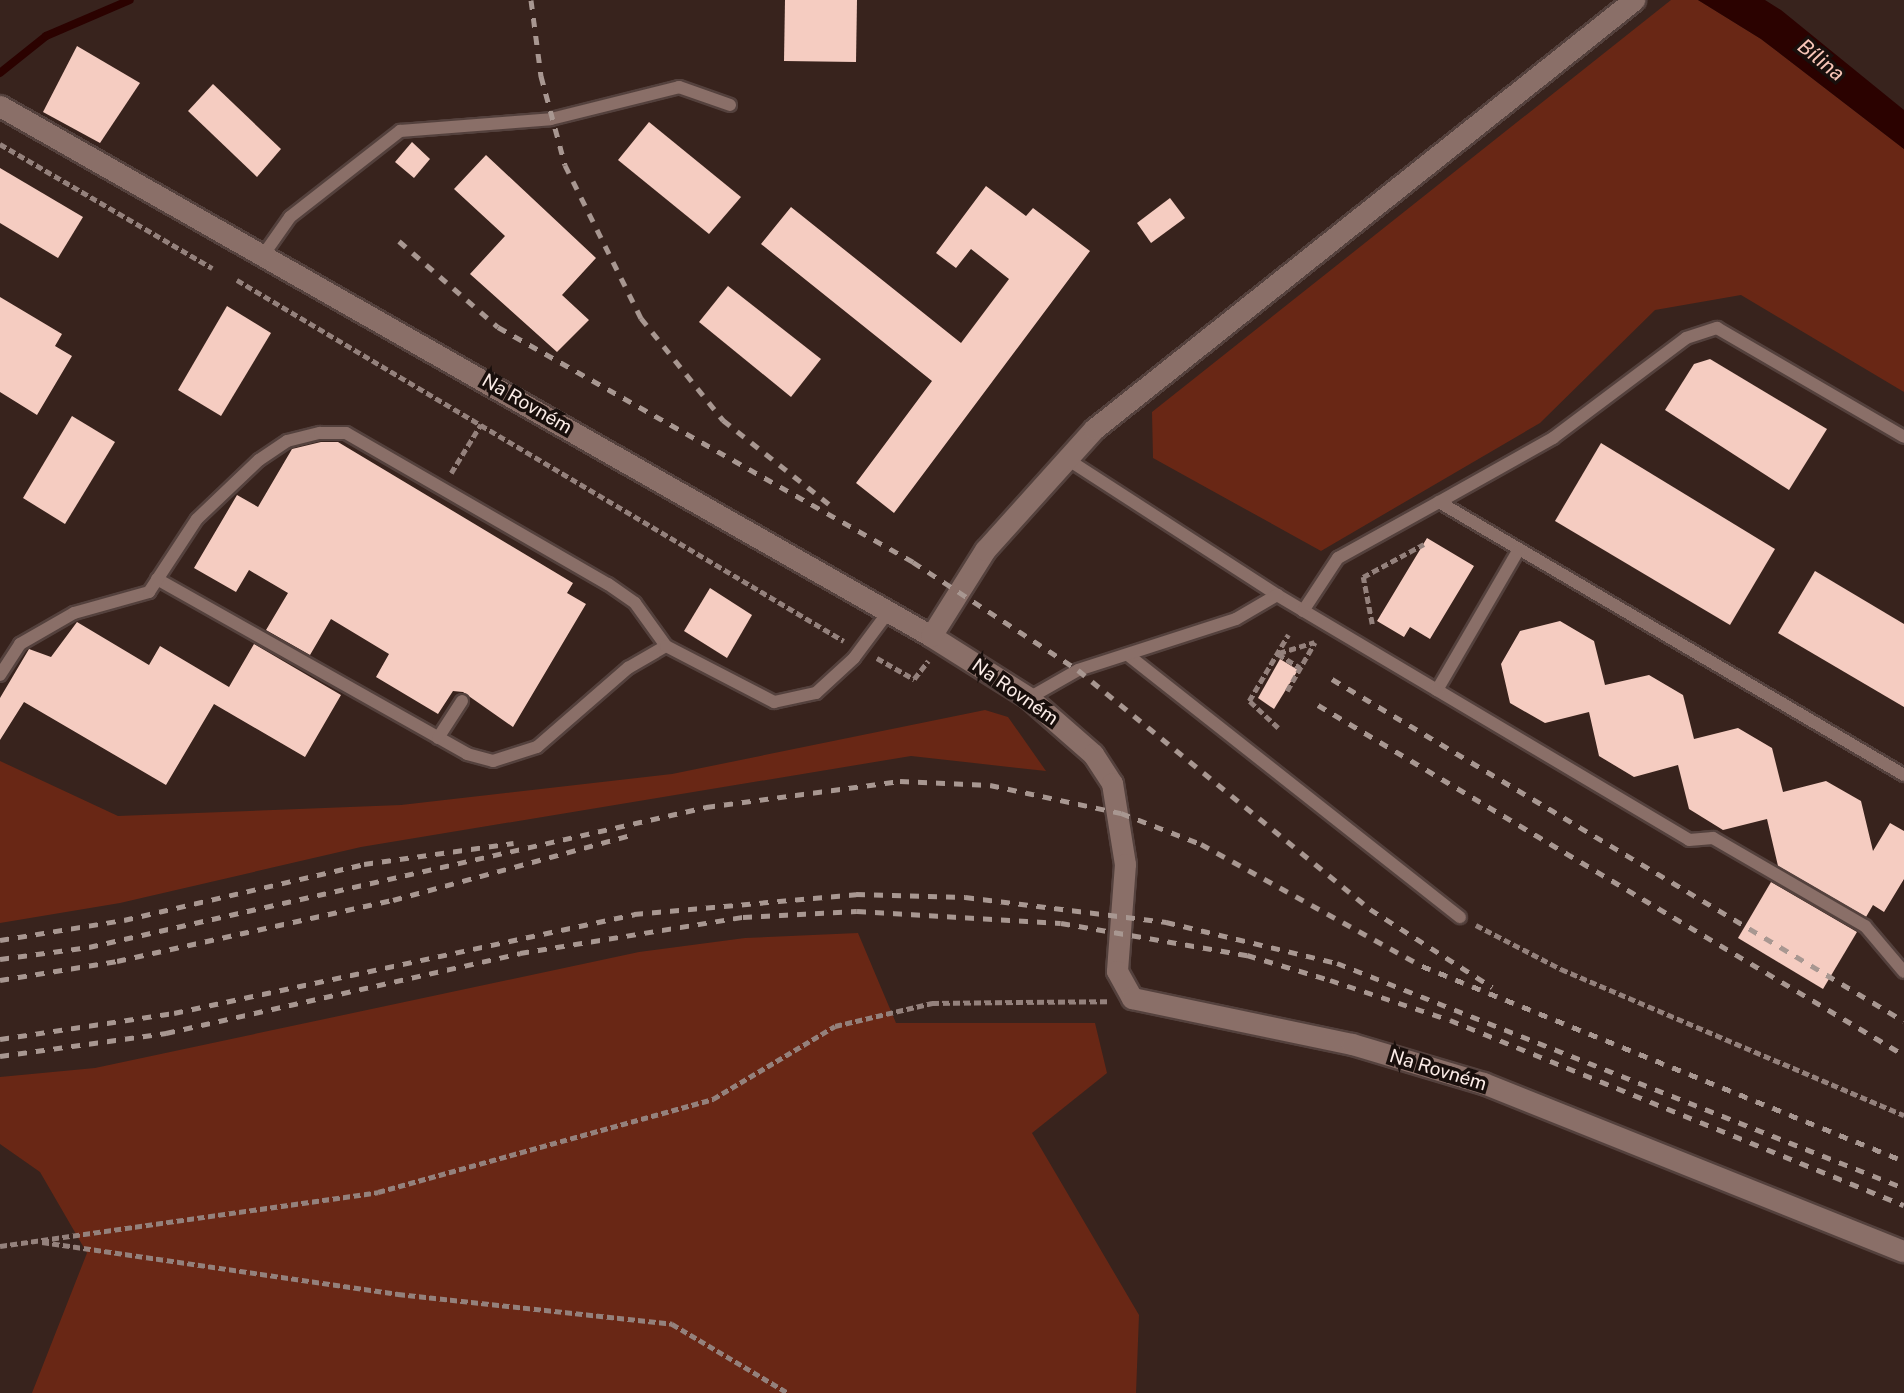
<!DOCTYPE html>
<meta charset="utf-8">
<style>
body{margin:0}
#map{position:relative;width:1904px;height:1393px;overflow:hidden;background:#38231d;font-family:"Public Sans",sans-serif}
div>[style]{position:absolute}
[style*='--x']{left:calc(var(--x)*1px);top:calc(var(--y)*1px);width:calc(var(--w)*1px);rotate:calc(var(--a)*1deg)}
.green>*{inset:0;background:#692715}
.water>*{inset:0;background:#2b0200}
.stream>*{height:8px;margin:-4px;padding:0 4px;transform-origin:4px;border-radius:4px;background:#2b0200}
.building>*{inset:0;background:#f5ccc1}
.path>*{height:4.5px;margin-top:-2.25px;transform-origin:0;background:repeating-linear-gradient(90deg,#94817c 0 7px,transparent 0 10.5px)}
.roads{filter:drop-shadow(2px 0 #54413d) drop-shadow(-2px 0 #54413d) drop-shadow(0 2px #54413d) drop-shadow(0 -2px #54413d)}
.service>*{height:12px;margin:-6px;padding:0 6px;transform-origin:6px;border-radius:6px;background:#8a6f68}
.minor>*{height:21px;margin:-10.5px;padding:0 10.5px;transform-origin:10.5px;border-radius:10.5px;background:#8a6f68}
.rail>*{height:5px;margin-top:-2.5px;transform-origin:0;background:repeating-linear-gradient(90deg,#a89791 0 9px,transparent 0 18px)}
span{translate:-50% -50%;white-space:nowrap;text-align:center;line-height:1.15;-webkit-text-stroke:7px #190f0c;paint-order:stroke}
.street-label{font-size:19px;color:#faebe6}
.water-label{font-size:21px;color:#f7c5b7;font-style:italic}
</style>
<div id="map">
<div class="green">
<i style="clip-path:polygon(1671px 0,1698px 0,1761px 39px,1904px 149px,1904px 392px,1741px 295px,1655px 310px,1540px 423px,1321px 551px,1153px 458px,1152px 412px)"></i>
<i style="clip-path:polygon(985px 710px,1008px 717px,1046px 771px,911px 756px,361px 847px,120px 903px,0 923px,0 761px,118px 816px,401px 805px,672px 774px)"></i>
<i style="clip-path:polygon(858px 933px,896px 1023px,1095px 1023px,1107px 1073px,1032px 1133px,1139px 1315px,1136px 1393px,32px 1393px,87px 1253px,40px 1172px,0 1144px,0 1077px,95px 1068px,639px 952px,745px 938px)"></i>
</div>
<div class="water">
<i style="clip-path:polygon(1698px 0,1765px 0,1781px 10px,1904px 110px,1904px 149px,1761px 39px)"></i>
</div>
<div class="stream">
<i style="--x:0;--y:73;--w:59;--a:-38.8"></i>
<i style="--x:46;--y:36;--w:91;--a:-23.2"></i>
</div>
<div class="building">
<i style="clip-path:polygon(785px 0,857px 0,856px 62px,784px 61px)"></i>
<i style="clip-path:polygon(77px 46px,140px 83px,100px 143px,43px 112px)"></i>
<i style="clip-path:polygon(213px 84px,281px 149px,257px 177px,188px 111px)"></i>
<i style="clip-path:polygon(649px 122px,741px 197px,709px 234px,618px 160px)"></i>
<i style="clip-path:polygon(412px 142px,430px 159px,414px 178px,395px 162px)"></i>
<i style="clip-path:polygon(486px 155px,596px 258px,562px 295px,589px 320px,557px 352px,470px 274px,505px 236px,454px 189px)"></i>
<i style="clip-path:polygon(0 168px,83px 217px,58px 258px,0 223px)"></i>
<i style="clip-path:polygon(986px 186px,1026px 216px,1033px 208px,1090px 251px,894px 513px,856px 483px,932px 381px,761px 244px,791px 207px,961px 343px,1009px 279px,971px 249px,956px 268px,936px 253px)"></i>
<i style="clip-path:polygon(1170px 198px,1185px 218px,1151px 243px,1137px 223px)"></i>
<i style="clip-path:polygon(728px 286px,821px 359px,791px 397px,699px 322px)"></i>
<i style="clip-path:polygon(0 297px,62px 334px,55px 346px,72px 356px,37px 415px,0 392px)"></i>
<i style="clip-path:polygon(227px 306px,271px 333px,221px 416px,178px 390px)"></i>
<i style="clip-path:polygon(1710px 359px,1827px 429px,1789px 490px,1665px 410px,1694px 364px)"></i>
<i style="clip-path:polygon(72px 416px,115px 442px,65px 524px,23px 498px)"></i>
<i style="clip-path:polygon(321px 442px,338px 442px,573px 583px,567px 593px,586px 604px,513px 727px,463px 692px,453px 691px,438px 714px,376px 677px,389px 654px,331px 619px,310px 655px,266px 630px,288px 593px,249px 570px,236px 592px,194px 568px,237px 495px,258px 507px,292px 449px)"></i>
<i style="clip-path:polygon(1601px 443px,1775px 549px,1730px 625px,1555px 521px)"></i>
<i style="clip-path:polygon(1427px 538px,1474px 566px,1430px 639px,1410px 627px,1404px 637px,1377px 621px)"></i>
<i style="clip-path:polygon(1815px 571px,1904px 624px,1904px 707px,1778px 633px)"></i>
<i style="clip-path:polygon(710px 588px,752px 615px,727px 658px,684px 631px)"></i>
<i style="clip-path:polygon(1560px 621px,1594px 641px,1605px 685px,1649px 675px,1683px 695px,1694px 739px,1738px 728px,1772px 748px,1783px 792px,1826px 781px,1861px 801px,1873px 851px,1890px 823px,1904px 831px,1904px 879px,1884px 912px,1873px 905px,1866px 917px,1778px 866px,1767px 819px,1723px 830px,1689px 809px,1678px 765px,1634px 777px,1599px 756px,1589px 712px,1545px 723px,1510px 703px,1501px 664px,1520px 631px)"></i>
<i style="clip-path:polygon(77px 622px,149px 665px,160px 646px,229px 687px,254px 644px,341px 695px,305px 757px,214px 704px,166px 785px,24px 702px,0 740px,0 698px,29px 649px,51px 657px)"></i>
<i style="clip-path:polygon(1280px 659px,1298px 670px,1274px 709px,1258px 698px)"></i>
<i style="clip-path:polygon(1771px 882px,1857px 932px,1823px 989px,1738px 938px)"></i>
</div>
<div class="path">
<i style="--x:0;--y:144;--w:246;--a:30.3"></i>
<i style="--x:237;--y:280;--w:706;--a:30.74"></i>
<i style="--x:451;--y:473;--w:57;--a:-58.5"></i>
<i style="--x:1372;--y:624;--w:48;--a:-100.8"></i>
<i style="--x:1363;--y:577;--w:69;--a:-28.4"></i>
<i style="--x:1279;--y:653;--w:37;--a:-17"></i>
<i style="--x:1278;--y:654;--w:26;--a:32"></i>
<i style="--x:877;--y:658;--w:43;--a:29.6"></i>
<i style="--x:914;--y:679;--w:23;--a:-52"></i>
<i style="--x:1287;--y:691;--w:56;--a:-60.3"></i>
<i style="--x:1278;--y:728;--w:40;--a:-137"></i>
<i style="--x:1249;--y:701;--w:77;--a:-59.4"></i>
<i style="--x:1476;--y:925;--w:96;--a:27.4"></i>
<i style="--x:1561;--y:969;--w:373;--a:23.1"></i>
<i style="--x:42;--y:1242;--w:360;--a:8.3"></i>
<i style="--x:398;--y:1294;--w:276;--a:6.2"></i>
<i style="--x:672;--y:1324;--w:135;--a:30.7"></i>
<i style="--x:0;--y:1246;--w:382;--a:-8.1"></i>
<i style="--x:378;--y:1192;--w:348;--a:-15.5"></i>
<i style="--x:713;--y:1099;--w:142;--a:-30.9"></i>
<i style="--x:835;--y:1026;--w:100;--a:-13.3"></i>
<i style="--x:932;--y:1003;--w:178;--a:-0.6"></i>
</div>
<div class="roads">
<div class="service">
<i style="--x:264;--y:254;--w:45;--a:-54.9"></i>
<i style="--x:290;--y:217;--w:140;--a:-38"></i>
<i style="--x:400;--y:131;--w:151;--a:-4.5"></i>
<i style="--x:551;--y:119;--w:132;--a:-14"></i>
<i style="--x:679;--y:87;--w:54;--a:19.4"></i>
<i style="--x:1067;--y:459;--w:250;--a:32.9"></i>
<i style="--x:1277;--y:595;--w:479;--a:30.7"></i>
<i style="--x:1689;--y:840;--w:24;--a:-5"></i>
<i style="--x:1713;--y:838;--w:176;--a:30.1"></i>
<i style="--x:1865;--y:926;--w:60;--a:49.7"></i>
<i style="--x:1439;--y:502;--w:131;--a:-29.3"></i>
<i style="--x:1553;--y:438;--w:166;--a:-36.9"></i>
<i style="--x:1686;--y:338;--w:33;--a:-18"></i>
<i style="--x:1717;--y:328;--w:216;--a:30.2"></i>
<i style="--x:157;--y:579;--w:356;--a:29.4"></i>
<i style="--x:467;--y:754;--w:27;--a:15"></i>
<i style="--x:493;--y:761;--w:46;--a:-17.7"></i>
<i style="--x:537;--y:747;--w:121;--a:-41"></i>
<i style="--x:628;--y:668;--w:44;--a:-30.1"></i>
<i style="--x:1303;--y:611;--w:64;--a:-56.6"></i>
<i style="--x:1338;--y:558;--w:115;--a:-29"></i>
<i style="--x:1439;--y:502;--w:539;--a:30.42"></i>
<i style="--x:1128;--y:655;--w:423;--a:38.3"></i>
<i style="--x:0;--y:675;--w:37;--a:-57"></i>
<i style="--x:20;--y:644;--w:62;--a:-29.9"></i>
<i style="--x:74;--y:613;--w:78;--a:-15.6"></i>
<i style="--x:149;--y:592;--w:87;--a:-56.7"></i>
<i style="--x:197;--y:519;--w:86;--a:-43.6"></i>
<i style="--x:259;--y:460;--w:34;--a:-34"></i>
<i style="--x:287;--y:441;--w:34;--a:-14"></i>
<i style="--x:320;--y:433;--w:26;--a:0"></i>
<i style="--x:346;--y:433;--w:302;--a:30"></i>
<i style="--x:608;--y:584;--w:33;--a:35"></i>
<i style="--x:635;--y:603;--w:53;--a:54.2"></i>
<i style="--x:666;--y:646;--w:122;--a:27.4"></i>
<i style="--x:774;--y:702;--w:43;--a:-12.1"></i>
<i style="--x:816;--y:693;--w:52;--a:-42.6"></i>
<i style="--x:854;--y:658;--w:59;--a:-53.3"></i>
<i style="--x:1437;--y:690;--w:163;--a:-59.8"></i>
<i style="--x:1029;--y:698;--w:56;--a:-29.7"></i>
<i style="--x:1078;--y:670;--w:166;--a:-17.9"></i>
<i style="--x:1236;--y:619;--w:48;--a:-30.3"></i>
<i style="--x:438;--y:738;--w:44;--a:-57"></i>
</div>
<div class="minor">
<i style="--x:0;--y:106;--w:1071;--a:29.65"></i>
<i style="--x:931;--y:636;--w:116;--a:32.3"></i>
<i style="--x:1029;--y:698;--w:85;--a:41.2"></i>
<i style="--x:1093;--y:754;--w:35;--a:57"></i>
<i style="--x:1112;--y:783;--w:82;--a:80.9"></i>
<i style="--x:1125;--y:864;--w:107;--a:94.3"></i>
<i style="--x:1117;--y:971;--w:31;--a:61"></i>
<i style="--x:1132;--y:998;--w:225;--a:11.8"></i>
<i style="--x:1352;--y:1044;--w:137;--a:16.6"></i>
<i style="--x:1483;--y:1083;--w:453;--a:21.8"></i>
<i style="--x:931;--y:636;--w:102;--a:-57.9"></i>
<i style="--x:985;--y:550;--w:163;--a:-48"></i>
<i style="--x:1094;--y:429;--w:690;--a:-38.47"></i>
</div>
</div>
<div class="rail">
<i style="--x:531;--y:0;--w:77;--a:82.5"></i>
<i style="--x:541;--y:76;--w:92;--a:74.9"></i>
<i style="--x:565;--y:165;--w:171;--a:63.6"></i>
<i style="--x:641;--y:318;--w:131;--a:51.2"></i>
<i style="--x:723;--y:420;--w:142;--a:38.4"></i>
<i style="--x:399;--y:241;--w:131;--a:41"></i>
<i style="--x:498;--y:327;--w:477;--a:29.5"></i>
<i style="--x:913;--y:562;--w:197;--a:33.2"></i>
<i style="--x:1078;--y:670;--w:377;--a:39.3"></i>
<i style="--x:1370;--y:909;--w:145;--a:32.6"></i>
<i style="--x:1332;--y:679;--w:666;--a:30.88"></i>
<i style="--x:1318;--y:705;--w:683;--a:30.85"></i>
<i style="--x:0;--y:940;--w:126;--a:-9.2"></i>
<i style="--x:124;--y:920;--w:246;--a:-13.1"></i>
<i style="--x:364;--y:864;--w:151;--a:-8"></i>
<i style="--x:0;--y:959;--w:90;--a:-7.7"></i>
<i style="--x:89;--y:947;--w:633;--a:-12.78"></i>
<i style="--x:706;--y:807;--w:196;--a:-7.6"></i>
<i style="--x:900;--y:781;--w:90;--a:2.5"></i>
<i style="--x:990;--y:785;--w:134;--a:12.1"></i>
<i style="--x:1121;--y:813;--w:86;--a:21.2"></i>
<i style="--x:1201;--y:844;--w:252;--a:28.9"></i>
<i style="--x:1422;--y:966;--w:520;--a:22.03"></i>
<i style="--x:0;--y:980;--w:119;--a:-9.2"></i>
<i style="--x:117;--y:961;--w:283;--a:-12.5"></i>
<i style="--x:393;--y:900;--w:246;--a:-15.3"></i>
<i style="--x:0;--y:1039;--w:176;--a:-8.5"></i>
<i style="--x:174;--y:1013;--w:471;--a:-12.1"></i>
<i style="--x:634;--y:914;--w:223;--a:-5.1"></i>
<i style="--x:856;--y:894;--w:109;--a:1.6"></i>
<i style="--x:965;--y:897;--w:203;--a:7.1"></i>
<i style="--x:1166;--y:922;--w:176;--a:13.5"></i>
<i style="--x:1337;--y:963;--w:610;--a:21.64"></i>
<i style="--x:0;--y:1056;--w:168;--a:-7.9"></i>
<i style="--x:166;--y:1033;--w:363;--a:-12.7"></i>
<i style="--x:520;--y:953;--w:226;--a:-9.2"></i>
<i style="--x:743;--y:917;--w:114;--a:-3"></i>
<i style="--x:857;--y:911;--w:204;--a:3.4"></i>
<i style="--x:1061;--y:923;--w:189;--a:9.8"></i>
<i style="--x:1247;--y:955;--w:87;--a:16.8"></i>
<i style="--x:1330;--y:980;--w:126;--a:18.4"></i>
<i style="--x:1450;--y:1020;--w:490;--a:22.2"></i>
</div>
<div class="street-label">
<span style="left:527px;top:404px;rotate:30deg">Na Rovném</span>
<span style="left:1015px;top:692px;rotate:35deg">Na Rovném</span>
<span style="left:1438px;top:1070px;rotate:17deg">Na Rovném</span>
</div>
<div class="water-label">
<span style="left:1821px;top:60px;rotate:39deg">Bílina</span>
</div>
</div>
